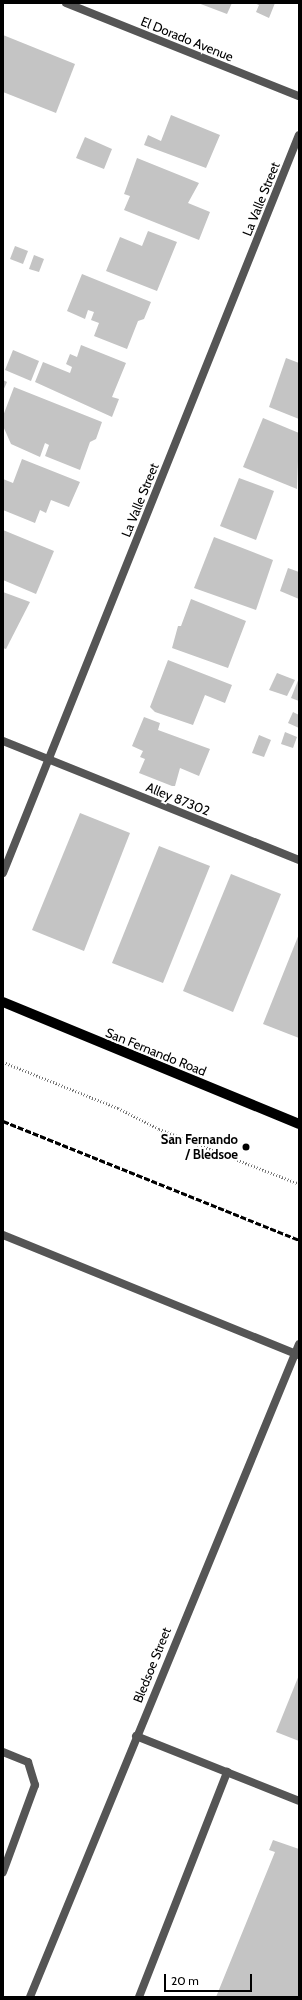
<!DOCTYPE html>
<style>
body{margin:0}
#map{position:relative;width:302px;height:2000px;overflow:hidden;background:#fff;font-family:Cabin,sans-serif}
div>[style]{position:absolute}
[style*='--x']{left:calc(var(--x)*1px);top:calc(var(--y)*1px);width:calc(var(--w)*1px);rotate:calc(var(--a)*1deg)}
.building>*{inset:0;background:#c4c4c4}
.path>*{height:2.5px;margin-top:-1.25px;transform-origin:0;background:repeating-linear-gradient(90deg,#777 0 1px,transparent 0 3px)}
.service>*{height:8px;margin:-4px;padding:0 4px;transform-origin:4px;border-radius:4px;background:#555}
.minor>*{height:8px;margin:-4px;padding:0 4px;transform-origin:4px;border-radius:4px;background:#555}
.tertiary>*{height:8px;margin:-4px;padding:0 4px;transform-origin:4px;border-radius:4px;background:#555}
.primary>*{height:10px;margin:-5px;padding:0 5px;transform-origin:5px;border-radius:5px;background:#000}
.rail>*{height:3px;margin-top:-1.5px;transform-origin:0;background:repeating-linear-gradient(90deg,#000 0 6px,transparent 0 8px)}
.dots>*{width:11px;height:11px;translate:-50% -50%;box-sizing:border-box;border:2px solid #fff;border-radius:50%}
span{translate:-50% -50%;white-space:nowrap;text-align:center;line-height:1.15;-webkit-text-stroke:4px #fff;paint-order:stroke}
.street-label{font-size:13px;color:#000}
.poi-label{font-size:13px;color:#000;font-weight:700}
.right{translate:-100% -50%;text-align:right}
.frame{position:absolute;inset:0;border:4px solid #000;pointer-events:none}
.scale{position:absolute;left:164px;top:1974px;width:88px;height:18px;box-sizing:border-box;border:2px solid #000;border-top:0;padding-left:5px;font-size:12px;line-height:14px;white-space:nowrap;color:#000;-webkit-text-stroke:3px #fff;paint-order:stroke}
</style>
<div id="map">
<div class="building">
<i style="clip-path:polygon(198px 3px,232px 3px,227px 14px)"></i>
<i style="clip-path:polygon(254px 3px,275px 3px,269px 18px,256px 12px,259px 5px)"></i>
<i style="clip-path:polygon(3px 35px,75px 64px,56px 113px,3px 92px)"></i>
<i style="clip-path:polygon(171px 115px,220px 135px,206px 168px,144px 145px,148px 135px,161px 141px)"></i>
<i style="clip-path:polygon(85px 137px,112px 149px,104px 169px,76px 158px)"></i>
<i style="clip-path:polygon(137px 158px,199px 183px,188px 203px,210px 212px,199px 240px,124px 210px,130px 196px,124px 194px)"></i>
<i style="clip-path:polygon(148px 231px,177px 242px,157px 291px,106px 271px,120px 237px,142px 246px)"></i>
<i style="clip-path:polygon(15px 246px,28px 251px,23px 264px,10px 259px)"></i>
<i style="clip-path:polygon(34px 255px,44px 259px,39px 272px,29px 269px)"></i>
<i style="clip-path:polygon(82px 274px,151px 302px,144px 319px,138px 321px,127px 349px,94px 336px,99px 323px,91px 320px,94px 312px,88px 310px,85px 319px,67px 311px)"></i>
<i style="clip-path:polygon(81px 345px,126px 363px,112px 397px,119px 399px,112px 417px,35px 382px,43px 362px,70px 373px,72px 367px,66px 364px,70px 354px,77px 357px)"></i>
<i style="clip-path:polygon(13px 350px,39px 361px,31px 381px,5px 370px)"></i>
<i style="clip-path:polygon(286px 358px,299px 363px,299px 419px,269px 407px)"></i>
<i style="clip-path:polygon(3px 380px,7px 382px,3px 391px)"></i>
<i style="clip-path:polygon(14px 387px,102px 422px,96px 439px,90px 442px,80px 470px,45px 456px,49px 445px,45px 443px,40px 457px,11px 444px,3px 426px,3px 416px)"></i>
<i style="clip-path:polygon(263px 418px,299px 433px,297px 489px,243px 467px)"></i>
<i style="clip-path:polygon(22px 459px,80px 482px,69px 507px,51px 500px,46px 513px,40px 510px,35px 523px,3px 510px,3px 479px,13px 483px)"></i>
<i style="clip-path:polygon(239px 478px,274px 491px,256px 540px,220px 526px)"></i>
<i style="clip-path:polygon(3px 530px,54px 551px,36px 594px,3px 580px)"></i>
<i style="clip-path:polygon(214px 537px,273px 560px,256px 610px,194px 588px)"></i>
<i style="clip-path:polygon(288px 568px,299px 572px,299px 599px,280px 591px)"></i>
<i style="clip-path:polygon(3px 592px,30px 602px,6px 649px,3px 648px)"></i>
<i style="clip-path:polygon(191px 599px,246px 621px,228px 668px,172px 648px,178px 626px,181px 626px)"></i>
<i style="clip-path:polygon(168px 660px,232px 685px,225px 703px,205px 695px,193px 725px,155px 712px,150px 707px)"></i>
<i style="clip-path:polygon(277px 673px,295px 680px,287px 696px,269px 690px)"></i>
<i style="clip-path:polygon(299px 678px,299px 701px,291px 698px)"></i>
<i style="clip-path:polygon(293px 712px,299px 715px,299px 728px,288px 723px)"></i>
<i style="clip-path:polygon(144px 717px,160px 723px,158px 730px,210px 749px,199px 776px,180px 768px,175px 786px,172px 786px,139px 773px,145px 759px,140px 757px,143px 751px,132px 746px)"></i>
<i style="clip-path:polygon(285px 732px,297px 737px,293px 748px,281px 744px)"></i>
<i style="clip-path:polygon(259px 735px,271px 740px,264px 757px,252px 753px)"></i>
<i style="clip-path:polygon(80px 813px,130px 833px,84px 951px,32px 930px)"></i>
<i style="clip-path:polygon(159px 846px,210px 866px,163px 983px,112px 963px)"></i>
<i style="clip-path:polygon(231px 874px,281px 894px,233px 1012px,183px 991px)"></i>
<i style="clip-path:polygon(299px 934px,299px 1038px,263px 1024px)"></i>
<i style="clip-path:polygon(299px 1675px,299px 1741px,276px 1732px)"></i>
<i style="clip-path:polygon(273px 1840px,299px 1849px,299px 1997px,216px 1997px,275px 1852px,269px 1850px)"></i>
</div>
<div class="path">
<i style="--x:3;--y:1062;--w:124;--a:21.8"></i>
<i style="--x:118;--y:1108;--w:46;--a:27.1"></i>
<i style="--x:159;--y:1129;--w:150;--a:21.4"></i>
</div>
<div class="service">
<i style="--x:3;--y:741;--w:319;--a:21.9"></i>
<i style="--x:136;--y:1736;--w:175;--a:21.7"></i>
<i style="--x:3;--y:1752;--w:27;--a:22"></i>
<i style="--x:28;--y:1762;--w:24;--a:73"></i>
<i style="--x:35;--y:1785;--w:93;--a:110.2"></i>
<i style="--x:139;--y:1997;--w:242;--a:-68.6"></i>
</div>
<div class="minor">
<i style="--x:66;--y:3;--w:251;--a:21.8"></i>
<i style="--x:3;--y:873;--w:795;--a:-68.15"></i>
<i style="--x:3;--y:1235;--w:319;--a:22.1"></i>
</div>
<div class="tertiary">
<i style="--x:30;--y:1997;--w:706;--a:-67.61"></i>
</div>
<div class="primary">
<i style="--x:3;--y:1002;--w:320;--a:22.4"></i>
</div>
<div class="rail">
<i style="--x:3;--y:1121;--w:319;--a:21.9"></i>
</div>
<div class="dots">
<i style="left:246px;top:1147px;background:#000"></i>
</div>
<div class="street-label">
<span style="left:187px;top:39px;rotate:22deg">El Dorado Avenue</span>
<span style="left:261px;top:199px;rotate:-68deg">La Valle Street</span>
<span style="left:140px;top:500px;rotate:-68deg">La Valle Street</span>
<span style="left:178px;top:799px;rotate:22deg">Alley 87302</span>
<span style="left:156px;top:1052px;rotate:22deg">San Fernando Road</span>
<span style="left:152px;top:1665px;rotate:-68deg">Bledsoe Street</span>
</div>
<div class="poi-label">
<span class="right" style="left:238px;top:1147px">San Fernando<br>/ Bledsoe</span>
</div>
<div class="frame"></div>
<div class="scale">20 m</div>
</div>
